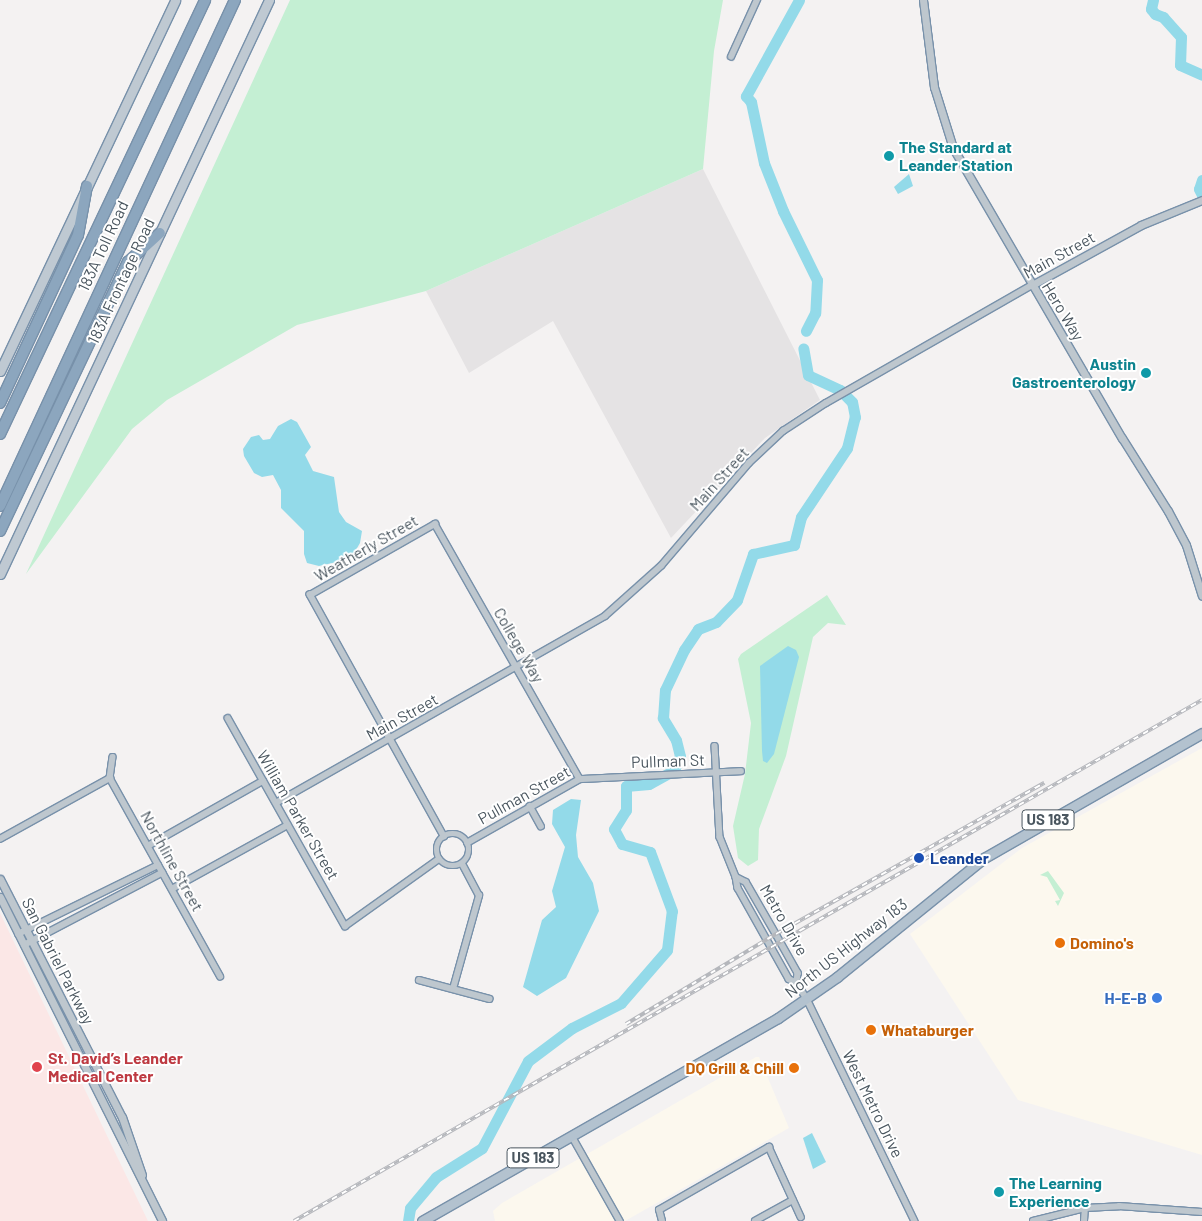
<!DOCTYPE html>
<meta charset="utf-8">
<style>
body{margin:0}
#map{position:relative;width:1202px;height:1221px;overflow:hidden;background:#f4f2f2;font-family:Barlow,sans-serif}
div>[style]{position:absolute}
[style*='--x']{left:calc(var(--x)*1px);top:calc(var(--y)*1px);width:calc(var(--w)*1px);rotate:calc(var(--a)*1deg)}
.commercial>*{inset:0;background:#fcf8ee}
.education>*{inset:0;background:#e5e3e4}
.medical>*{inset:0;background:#fbe7e6}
.green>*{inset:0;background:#c4efd3}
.water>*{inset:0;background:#93dae9}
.river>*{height:11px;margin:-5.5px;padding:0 5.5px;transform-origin:5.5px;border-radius:5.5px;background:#93dae9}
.roads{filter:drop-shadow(1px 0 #7891aa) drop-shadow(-1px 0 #7891aa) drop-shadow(0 1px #7891aa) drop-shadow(0 -1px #7891aa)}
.minor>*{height:5.5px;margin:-2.75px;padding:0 2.75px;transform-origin:2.75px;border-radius:2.75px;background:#bec7ce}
.minor>.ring{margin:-2.75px;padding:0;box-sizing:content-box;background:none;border:5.5px solid #bec7ce;border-radius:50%}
.tertiary>*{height:7px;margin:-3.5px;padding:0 3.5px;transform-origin:3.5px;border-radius:3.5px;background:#bec7ce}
.secondary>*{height:9px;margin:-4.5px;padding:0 4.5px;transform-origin:4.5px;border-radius:4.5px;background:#bfc9d2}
.primary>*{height:9px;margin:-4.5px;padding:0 4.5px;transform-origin:4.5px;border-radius:4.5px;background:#b3c2cf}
.motorway>*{height:10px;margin:-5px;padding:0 5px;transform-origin:5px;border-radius:5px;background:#8ca6be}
.rail>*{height:4px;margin-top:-2px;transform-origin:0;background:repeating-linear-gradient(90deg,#fff 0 5.5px,#b5b7bc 0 11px);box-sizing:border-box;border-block:1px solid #b5b7bc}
.dots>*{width:14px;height:14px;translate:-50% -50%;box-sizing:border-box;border:2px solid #fff;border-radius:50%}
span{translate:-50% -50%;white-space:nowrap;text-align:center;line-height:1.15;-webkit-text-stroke:4px #fff;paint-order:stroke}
.shield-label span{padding:1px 4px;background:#fff;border:1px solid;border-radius:4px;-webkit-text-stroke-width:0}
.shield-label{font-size:15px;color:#4a565f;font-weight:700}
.culture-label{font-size:16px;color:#0d838f;font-weight:700}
.left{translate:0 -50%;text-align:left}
.right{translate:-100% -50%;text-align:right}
.street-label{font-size:16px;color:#4a565f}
.transit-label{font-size:16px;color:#164399;font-weight:700}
.food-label{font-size:16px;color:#c56008;font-weight:700}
.shop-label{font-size:16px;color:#366cbe;font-weight:700}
.health-label{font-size:16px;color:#be3a42;font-weight:700}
</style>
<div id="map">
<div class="commercial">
<i style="clip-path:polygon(1202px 748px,1202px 1155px,1018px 1100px,910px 934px,1022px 848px)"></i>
<i style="clip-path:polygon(756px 1057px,759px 1057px,789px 1128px,625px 1221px,495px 1221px,493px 1211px,502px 1203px)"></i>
</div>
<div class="education">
<i style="clip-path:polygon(703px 169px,820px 400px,765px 438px,671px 538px,553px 321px,469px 373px,426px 291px)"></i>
</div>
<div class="medical">
<i style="clip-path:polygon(0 913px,148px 1221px,0 1221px)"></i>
</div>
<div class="green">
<i style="clip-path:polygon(290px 0,723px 0,714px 51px,703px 169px,426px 291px,297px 325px,167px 400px,132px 429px,26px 574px)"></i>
<i style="clip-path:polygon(827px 595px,846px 625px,828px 623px,813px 637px,786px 756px,759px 829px,758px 860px,748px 866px,738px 858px,733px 826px,745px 774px,751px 723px,738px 659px,741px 654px)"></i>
<i style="clip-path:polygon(1048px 871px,1064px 893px,1058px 906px,1055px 901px,1060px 900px,1047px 877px,1040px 875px)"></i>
</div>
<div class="water">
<i style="clip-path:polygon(909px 174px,913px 186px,898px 194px,894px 187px)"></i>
<i style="clip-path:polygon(291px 419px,297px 422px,311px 447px,305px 455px,313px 471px,334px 477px,339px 512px,346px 522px,362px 531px,360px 543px,353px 555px,341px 561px,319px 566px,307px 563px,304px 554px,304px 531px,281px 508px,281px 490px,273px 475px,262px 477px,254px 473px,244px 456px,243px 449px,251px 437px,259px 435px,263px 440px,270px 439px,278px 426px)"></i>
<i style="clip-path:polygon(788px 646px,796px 650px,799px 657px,774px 754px,767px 763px,763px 761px,762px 751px,760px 666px)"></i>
<i style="clip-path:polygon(571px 799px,581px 800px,576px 835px,578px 857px,593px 883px,599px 911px,566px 978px,537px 996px,523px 987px,542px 920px,556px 907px,552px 891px,565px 847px,552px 824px,553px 810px)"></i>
<i style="clip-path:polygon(812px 1133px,826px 1162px,813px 1169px,803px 1138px)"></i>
</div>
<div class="river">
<i style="--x:799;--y:0;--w:110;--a:118.9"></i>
<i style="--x:746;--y:96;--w:8;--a:50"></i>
<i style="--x:751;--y:102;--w:62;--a:78"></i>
<i style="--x:764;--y:163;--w:52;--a:68.4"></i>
<i style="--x:783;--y:211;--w:77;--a:63.8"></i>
<i style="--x:817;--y:280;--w:33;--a:93"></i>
<i style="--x:815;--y:313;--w:20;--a:117"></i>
<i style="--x:1153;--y:0;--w:9;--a:103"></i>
<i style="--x:1151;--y:9;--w:6;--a:51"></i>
<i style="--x:1155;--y:14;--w:9;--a:21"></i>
<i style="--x:1163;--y:17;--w:27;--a:48"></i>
<i style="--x:1181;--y:37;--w:28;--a:92"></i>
<i style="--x:1180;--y:65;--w:24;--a:24"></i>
<i style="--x:1202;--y:180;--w:9;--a:108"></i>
<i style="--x:1199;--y:189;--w:7;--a:63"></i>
<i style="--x:408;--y:1221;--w:13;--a:-81"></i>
<i style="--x:410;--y:1208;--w:40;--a:-50"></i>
<i style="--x:436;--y:1177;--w:54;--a:-32.2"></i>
<i style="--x:482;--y:1148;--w:98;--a:-62.1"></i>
<i style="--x:528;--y:1061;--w:55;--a:-36.9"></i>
<i style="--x:572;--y:1028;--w:55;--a:-27"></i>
<i style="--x:621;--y:1003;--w:70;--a:-49"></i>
<i style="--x:667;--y:950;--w:39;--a:-83"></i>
<i style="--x:672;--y:911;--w:63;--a:-110.4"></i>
<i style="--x:650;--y:852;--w:29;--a:-164"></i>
<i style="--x:622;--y:844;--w:17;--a:-118"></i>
<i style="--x:614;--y:829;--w:22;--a:-58"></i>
<i style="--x:626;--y:810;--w:24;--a:-90"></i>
<i style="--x:626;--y:786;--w:23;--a:-5"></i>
<i style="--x:649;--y:784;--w:29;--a:-29"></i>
<i style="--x:674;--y:770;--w:15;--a:-67"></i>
<i style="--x:680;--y:756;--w:16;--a:-104"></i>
<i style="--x:676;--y:740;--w:26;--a:-121"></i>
<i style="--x:663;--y:718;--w:28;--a:-86"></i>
<i style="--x:665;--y:690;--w:44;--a:-64.6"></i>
<i style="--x:684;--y:650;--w:25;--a:-56"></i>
<i style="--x:698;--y:629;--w:19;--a:-21"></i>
<i style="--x:716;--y:622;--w:30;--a:-46"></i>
<i style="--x:737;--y:600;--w:49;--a:-70.8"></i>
<i style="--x:753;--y:554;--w:42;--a:-12.4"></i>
<i style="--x:794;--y:545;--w:29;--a:-76"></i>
<i style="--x:801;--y:517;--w:83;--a:-56.3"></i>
<i style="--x:847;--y:448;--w:32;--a:-76"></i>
<i style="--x:855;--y:417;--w:15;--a:-101"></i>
<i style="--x:852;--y:402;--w:17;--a:-135"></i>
<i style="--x:840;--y:390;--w:35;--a:-155"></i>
<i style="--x:808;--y:375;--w:27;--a:-100"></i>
</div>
<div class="roads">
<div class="minor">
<i style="--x:731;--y:57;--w:63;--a:-65.5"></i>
<i style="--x:228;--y:718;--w:239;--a:60.6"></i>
<i style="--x:345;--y:926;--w:115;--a:-35.5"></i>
<i style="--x:715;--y:746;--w:91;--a:86.9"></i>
<i style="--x:720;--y:837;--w:43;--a:68.2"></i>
<i style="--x:736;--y:877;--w:11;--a:80"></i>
<i style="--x:738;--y:888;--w:104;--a:60.7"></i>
<i style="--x:789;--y:979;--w:9;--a:27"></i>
<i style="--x:797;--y:983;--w:19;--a:58"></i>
<i style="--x:807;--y:999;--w:247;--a:64.1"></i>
<i style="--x:113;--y:757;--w:21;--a:98"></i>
<i style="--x:110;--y:778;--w:227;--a:60.9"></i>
<i style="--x:276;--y:803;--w:378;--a:-29.6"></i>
<i style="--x:605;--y:616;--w:75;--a:-41.8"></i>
<i style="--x:661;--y:566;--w:135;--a:-49.5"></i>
<i style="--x:749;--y:463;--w:47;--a:-43.3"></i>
<i style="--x:783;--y:431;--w:51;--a:-33.1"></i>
<i style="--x:826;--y:403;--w:237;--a:-29.8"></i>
<i style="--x:530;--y:806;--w:23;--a:61"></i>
<i class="ring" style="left:437px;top:834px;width:26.5px;height:26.5px"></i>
<i style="--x:444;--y:837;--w:277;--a:-119"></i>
<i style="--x:310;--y:595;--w:144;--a:-29.6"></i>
<i style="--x:435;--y:524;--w:293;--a:60.4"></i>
<i style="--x:0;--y:839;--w:126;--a:-29"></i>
<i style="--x:467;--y:843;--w:130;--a:-29.5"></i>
<i style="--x:580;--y:779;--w:161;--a:-2.8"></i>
<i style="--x:148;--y:846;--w:132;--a:-29.5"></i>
<i style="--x:736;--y:877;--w:11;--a:27"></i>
<i style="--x:746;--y:882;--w:60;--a:60"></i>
<i style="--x:776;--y:934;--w:45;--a:60.6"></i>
<i style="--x:798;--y:973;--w:10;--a:96"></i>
<i style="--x:172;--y:889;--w:132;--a:-28.9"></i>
<i style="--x:18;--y:934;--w:156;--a:-26.2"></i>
<i style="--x:24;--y:945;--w:156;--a:-27.6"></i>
<i style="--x:419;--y:980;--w:73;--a:15"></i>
<i style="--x:453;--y:989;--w:97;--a:-74.4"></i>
<i style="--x:479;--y:896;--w:36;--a:-118"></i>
<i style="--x:572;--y:1136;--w:98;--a:60.5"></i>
<i style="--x:662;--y:1221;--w:11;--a:-105"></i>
<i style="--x:659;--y:1210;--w:127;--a:-29.8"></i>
<i style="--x:769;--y:1147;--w:77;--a:65.4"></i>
<i style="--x:755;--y:1221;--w:43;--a:-28.9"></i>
<i style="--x:1033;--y:1221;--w:54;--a:-14"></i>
<i style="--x:1085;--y:1208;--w:34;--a:-3"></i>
<i style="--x:1119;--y:1206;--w:83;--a:4.1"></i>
<i style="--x:1084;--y:1221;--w:13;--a:-86"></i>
</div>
<div class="tertiary">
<i style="--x:923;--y:0;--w:88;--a:82.8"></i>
<i style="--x:934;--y:87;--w:64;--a:72.7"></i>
<i style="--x:953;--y:148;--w:336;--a:59.8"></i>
<i style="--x:1122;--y:438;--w:86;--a:57.8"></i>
<i style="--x:1168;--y:511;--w:38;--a:62"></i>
<i style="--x:1186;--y:545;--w:53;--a:72.6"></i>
<i style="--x:1032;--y:285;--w:124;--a:-28.8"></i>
<i style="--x:1141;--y:225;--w:66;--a:-22.3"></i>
<i style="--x:0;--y:879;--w:267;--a:62.9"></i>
<i style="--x:122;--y:1117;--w:61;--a:71"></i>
<i style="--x:0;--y:897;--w:362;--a:63.4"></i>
</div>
<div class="secondary">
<i style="--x:0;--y:371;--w:410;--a:-64.7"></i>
<i style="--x:0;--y:574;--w:634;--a:-64.89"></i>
</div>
<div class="primary">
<i style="--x:422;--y:1221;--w:410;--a:-29.7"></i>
<i style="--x:778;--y:1018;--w:72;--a:-34.8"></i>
<i style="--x:837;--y:977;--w:189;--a:-39"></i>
<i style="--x:984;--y:858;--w:251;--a:-29.8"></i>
</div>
<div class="motorway">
<i style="--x:0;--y:403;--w:185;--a:-65.1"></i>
<i style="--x:78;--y:235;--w:50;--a:-79.6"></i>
<i style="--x:0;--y:434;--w:480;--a:-64.7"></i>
<i style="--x:0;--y:506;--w:558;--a:-65.09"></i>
<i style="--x:0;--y:531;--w:298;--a:-64.6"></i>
<i style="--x:128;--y:262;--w:43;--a:-42.2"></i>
</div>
</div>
<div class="rail">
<i style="--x:626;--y:1024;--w:175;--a:-31"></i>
<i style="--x:776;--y:934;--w:308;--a:-29.4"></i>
<i style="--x:294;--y:1221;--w:1047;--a:-29.85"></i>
</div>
<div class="dots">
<i style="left:889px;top:156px;background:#0f9aa8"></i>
<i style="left:1146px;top:373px;background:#0f9aa8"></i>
<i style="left:919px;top:858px;background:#1a4fb4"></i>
<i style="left:1060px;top:943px;background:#e8710a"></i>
<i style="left:1157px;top:998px;background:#3f7fe0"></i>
<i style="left:871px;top:1030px;background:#e8710a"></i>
<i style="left:37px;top:1067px;background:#e0444e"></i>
<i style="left:794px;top:1068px;background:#e8710a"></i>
<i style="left:999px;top:1192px;background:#0f9aa8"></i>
</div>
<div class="shield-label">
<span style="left:1048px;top:820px">US 183</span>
<span style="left:533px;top:1158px">US 183</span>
</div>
<div class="culture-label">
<span class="left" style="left:899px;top:156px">The Standard at<br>Leander Station</span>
<span class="right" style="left:1136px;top:373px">Austin<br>Gastroenterology</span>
<span class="left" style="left:1009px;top:1192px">The Learning<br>Experience</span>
</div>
<div class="street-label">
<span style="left:103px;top:246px;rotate:-65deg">183A Toll Road</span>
<span style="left:1059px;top:255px;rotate:-29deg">Main Street</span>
<span style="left:121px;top:281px;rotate:-65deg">183A Frontage Road</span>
<span style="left:1063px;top:311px;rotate:59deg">Hero Way</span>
<span style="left:719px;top:479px;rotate:-48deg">Main Street</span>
<span style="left:366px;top:548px;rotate:-30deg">Weatherly Street</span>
<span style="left:519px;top:645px;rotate:60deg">College Way</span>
<span style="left:402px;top:717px;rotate:-29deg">Main Street</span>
<span style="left:668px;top:761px;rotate:-2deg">Pullman St</span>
<span style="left:524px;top:795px;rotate:-29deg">Pullman Street</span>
<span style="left:298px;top:815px;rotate:60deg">William Parker Street</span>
<span style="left:172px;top:861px;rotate:61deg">Northline Street</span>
<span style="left:784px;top:920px;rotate:60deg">Metro Drive</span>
<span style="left:846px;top:948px;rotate:-38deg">North US Highway 183</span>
<span style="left:58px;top:961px;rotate:63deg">San Gabriel Parkway</span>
<span style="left:873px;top:1104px;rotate:64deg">West Metro Drive</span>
</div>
<div class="transit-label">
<span class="left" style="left:930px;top:858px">Leander</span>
</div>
<div class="food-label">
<span class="left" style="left:1070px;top:943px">Domino's</span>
<span class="left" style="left:881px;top:1030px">Whataburger</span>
<span class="right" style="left:784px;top:1068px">DQ Grill &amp; Chill</span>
</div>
<div class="shop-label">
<span class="right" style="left:1147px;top:998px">H-E-B</span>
</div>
<div class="health-label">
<span class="left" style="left:48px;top:1067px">St. David’s Leander<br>Medical Center</span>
</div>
</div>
